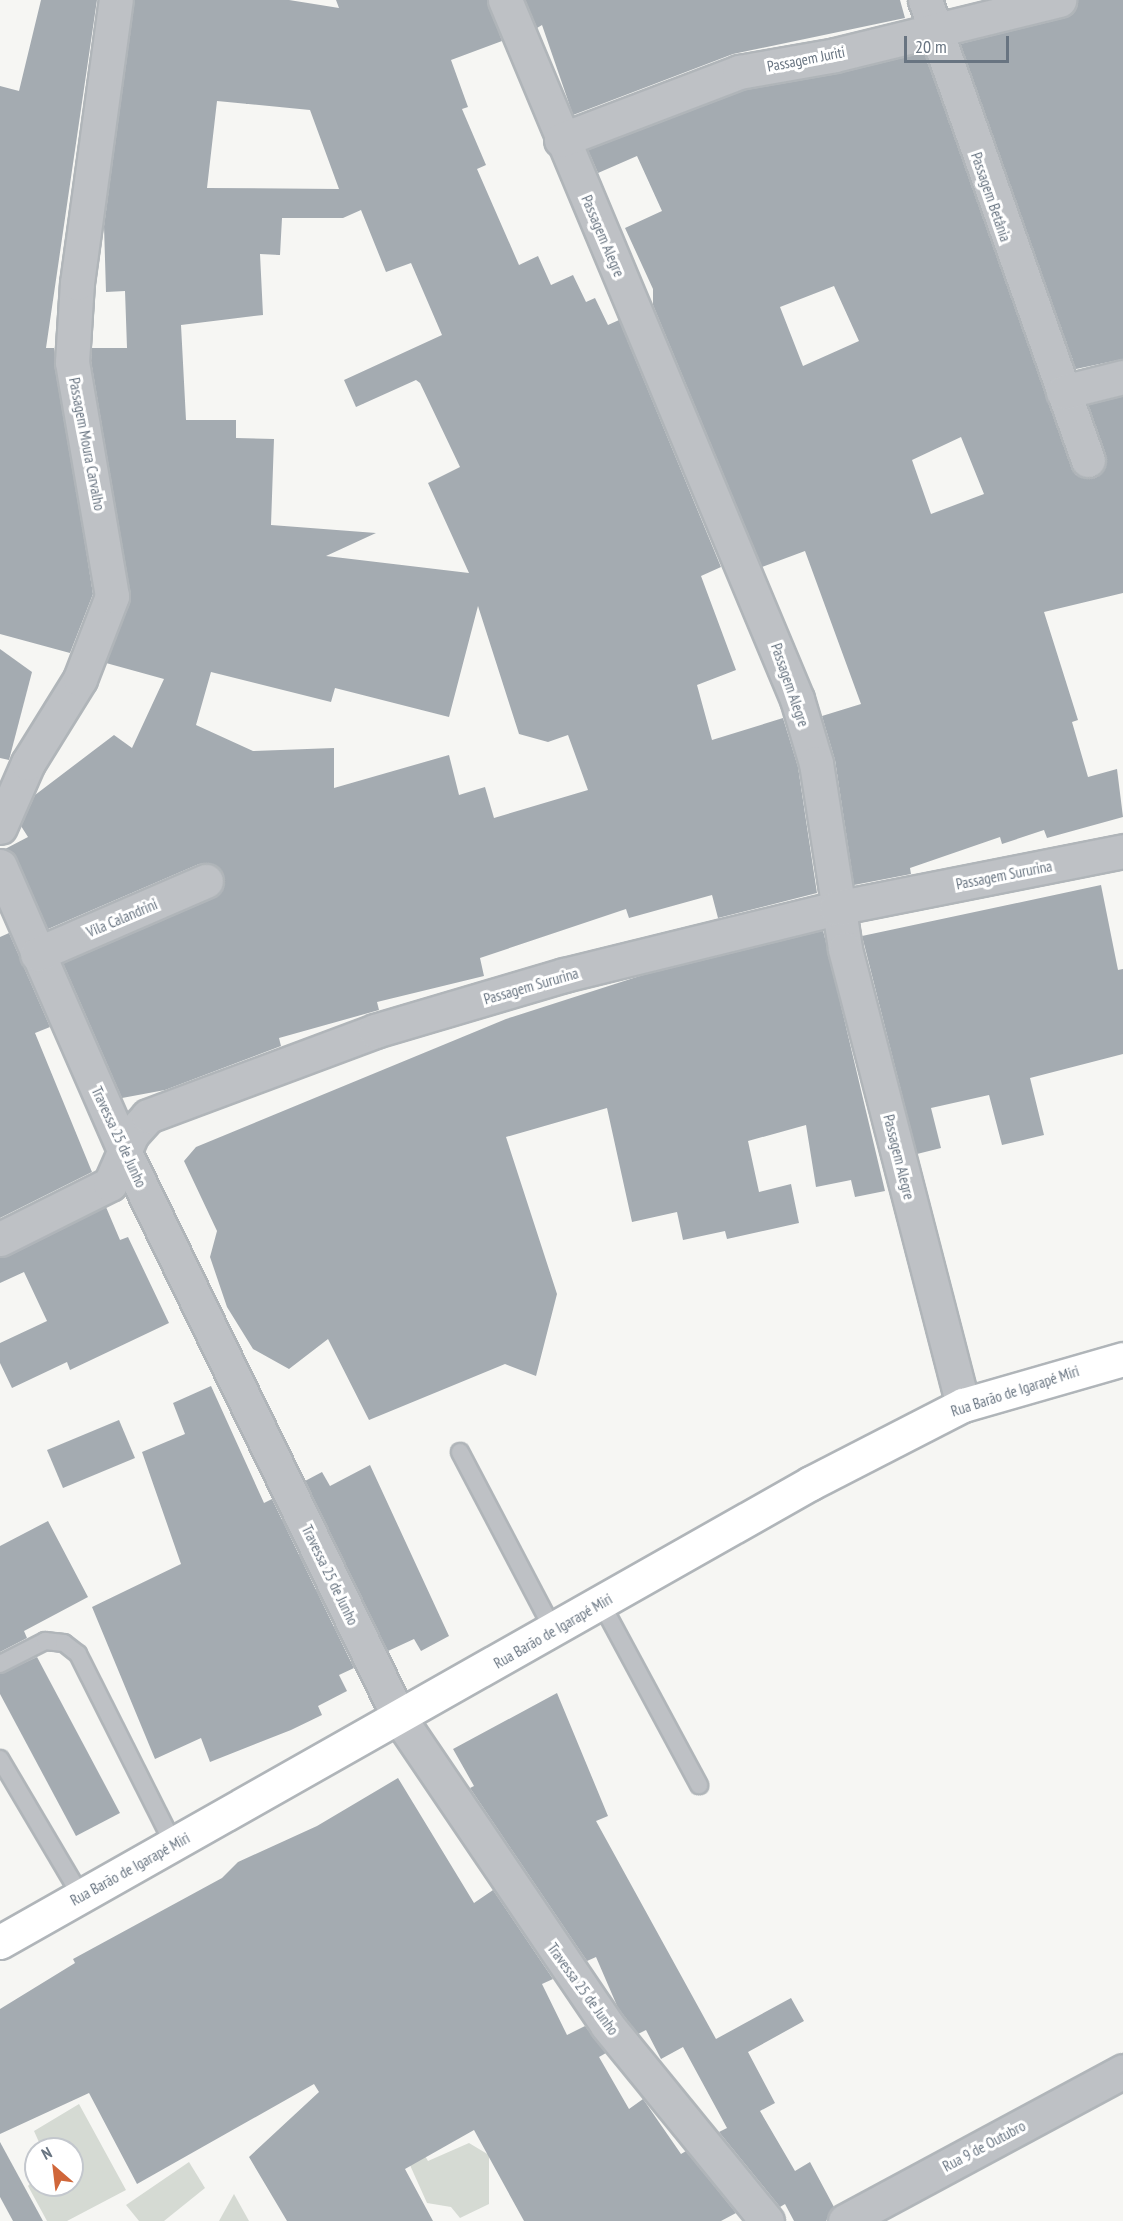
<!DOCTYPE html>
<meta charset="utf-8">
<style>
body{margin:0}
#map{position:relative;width:1123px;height:2221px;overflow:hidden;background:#f6f6f3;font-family:"PT Sans Narrow",sans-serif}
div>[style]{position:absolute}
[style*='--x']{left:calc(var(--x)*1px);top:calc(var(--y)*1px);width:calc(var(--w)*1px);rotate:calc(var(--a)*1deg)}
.green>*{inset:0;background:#d5dad3}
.building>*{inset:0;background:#a4abb1}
.roads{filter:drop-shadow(2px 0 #b0b5b9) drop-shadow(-2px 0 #b0b5b9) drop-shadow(0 2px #b0b5b9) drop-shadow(0 -2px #b0b5b9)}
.lane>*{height:16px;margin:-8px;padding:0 8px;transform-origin:8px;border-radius:8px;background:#bec1c5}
.street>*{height:33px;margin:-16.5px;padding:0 16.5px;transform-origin:16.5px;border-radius:16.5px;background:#bec1c5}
.secondary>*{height:33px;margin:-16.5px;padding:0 16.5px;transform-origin:16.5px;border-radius:16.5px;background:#fff}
span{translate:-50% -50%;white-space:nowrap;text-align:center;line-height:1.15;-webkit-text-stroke:6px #fff;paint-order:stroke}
.street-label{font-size:15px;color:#687481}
.north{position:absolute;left:24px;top:2137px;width:60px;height:60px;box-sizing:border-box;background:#fff;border:2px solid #c3c7cd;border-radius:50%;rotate:332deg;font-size:16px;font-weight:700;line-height:24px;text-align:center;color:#687481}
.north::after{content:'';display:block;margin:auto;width:21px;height:27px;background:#d0673a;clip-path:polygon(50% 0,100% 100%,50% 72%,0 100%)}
.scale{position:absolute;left:904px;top:36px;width:105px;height:27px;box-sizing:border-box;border:3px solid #687481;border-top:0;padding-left:8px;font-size:18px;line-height:21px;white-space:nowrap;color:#687481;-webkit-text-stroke:4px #fff;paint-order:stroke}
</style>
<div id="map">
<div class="green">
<i style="clip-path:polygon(79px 2104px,126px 2190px,67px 2221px,47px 2221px,28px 2186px,36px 2177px,36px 2185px,72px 2185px,72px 2149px,42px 2149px,34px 2131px)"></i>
<i style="clip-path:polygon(412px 2133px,428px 2161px,469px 2143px,489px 2155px,489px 2204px,460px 2218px,451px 2207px,427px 2203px,400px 2143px)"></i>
<i style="clip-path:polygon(189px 2162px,205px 2188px,164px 2221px,139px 2221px,126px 2205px)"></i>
<i style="clip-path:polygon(234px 2194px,249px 2221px,219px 2221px)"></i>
</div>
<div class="building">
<i style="clip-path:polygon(41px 0,97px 0,46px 348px,54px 348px,93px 594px,70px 653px,0 634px,0 86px,19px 91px)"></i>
<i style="clip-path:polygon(evenodd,134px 0,289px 0,339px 8px,336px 0,487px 0,502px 41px,451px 60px,468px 107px,462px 109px,486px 165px,477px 169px,519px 265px,538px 256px,551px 285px,573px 275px,586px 302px,595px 298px,608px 325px,619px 320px,721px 567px,701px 576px,736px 670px,697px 685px,712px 740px,783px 718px,798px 767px,817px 893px,718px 918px,712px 895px,629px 918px,626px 909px,480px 958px,484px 976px,377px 1002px,379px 1010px,279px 1038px,281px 1046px,165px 1090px,122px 1098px,63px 963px,213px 898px,224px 884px,223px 873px,209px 863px,199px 864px,48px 929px,17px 859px,5px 849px,28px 837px,21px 826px,35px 795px,114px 735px,132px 748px,164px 679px,106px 663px,130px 593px,91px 361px,92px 348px,127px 348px,125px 291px,106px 292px,104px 226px,134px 0,217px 101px,310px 110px,339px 189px,207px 188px,217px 101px,134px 0,361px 210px,386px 272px,411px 263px,442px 335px,344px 380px,356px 407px,416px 380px,420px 383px,460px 467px,428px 483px,469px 573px,326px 556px,376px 533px,271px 525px,274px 439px,236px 438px,236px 420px,186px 420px,181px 325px,263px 315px,260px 254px,280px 255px,282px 218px,343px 218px,361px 210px,134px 0,478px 606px,519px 734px,548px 742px,568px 735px,588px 790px,494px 818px,485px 787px,459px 795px,449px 755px,334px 788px,334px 748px,253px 751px,196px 725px,211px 672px,331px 702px,335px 688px,449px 717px,478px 606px)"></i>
<i style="clip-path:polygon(525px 0,900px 0,905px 18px,733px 54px,573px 115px,542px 25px,537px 28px)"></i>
<i style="clip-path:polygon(1077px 0,1123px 0,1123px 359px,1076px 369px,960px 44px,1063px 18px)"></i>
<i style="clip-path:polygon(evenodd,924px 53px,1076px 475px,1095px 477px,1106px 463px,1088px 405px,1123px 396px,1123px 593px,1044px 612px,1078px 720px,1072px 722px,1088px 777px,1117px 769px,1123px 817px,1047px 838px,1044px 830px,1002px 844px,1000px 837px,910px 868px,911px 874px,854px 885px,835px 760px,822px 716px,861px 704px,805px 551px,762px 567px,653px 305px,653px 289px,625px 228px,662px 211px,637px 156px,598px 173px,588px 150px,744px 90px,924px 53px,834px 286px,859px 341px,803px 366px,780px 307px,834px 286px,924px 53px,961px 437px,984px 494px,931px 514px,912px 460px,961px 437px)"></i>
<i style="clip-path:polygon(0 649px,32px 672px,9px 760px,0 758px)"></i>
<i style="clip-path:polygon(1101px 885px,1118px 970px,1123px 969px,1123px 1054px,1030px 1078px,1044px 1135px,1002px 1145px,989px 1095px,931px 1108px,941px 1148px,917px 1154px,862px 936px)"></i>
<i style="clip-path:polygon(823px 930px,885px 1191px,855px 1197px,851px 1180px,816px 1187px,806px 1125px,748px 1141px,759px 1192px,791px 1184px,799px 1223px,727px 1239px,725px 1231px,683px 1240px,677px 1212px,632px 1222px,607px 1108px,506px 1137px,557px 1294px,536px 1376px,505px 1364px,369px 1420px,328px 1339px,289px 1369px,253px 1349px,227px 1307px,210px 1257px,217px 1231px,184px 1161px,196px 1147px,506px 1019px,646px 974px)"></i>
<i style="clip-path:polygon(9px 933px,50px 1027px,35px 1033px,92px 1172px,0 1218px,0 937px)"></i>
<i style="clip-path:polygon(106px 1207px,120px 1240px,128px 1237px,169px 1323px,70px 1370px,67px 1362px,12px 1388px,0 1363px,0 1343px,47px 1321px,24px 1272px,0 1283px,0 1258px)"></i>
<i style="clip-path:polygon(211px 1386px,264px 1503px,272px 1499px,354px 1668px,339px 1675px,347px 1691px,318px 1706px,322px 1715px,291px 1730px,210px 1762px,201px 1738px,155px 1759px,92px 1607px,181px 1564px,142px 1452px,185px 1434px,173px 1403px)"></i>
<i style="clip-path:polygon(119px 1420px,135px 1458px,63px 1488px,47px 1450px)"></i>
<i style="clip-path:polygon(370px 1465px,449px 1636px,421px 1651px,414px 1639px,388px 1651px,305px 1481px,322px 1472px,330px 1486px)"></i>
<i style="clip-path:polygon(48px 1521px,88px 1597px,24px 1631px,27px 1638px,0 1652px,0 1546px)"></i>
<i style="clip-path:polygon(37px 1657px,120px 1813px,76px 1836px,0 1694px,0 1674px)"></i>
<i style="clip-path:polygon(557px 1693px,608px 1816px,596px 1821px,716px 2039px,791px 1998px,804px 2021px,748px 2052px,775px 2103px,760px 2111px,795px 2171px,810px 2162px,834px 2207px,826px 2221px,794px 2221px,785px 2204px,780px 2207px,719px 2132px,727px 2128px,683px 2047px,661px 2059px,646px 2030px,638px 2034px,618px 2008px,596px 1957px,587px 1961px,470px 1788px,474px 1786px,453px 1749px)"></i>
<i style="clip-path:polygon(398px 1778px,474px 1903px,493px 1890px,553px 1979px,542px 1984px,567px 2035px,585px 2026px,606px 2053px,599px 2057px,629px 2109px,643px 2099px,681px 2154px,686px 2151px,736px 2213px,721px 2221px,524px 2221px,474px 2130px,405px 2169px,433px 2221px,287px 2221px,249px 2157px,319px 2092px,314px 2084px,137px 2184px,89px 2093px,0 2134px,0 2009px,75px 1963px,73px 1959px,222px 1878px,238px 1862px,317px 1826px)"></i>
<i style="clip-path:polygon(0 2142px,43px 2221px,13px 2221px,0 2197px)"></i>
</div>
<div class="roads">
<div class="lane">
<i style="--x:460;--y:1452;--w:202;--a:62.3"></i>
<i style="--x:601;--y:1603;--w:207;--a:61.7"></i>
<i style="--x:0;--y:1664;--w:51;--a:-27.1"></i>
<i style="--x:45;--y:1641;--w:19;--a:6"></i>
<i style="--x:64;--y:1643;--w:18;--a:38"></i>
<i style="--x:78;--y:1654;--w:214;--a:63.3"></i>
<i style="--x:0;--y:1759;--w:159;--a:59.4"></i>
</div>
<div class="street">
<i style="--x:505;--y:0;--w:758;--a:67.33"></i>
<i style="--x:797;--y:699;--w:67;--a:73.5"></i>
<i style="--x:816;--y:763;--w:188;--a:81.1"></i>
<i style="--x:845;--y:949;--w:471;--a:75.5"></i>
<i style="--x:925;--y:0;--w:488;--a:70.5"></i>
<i style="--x:561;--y:140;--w:191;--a:-20.9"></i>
<i style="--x:739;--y:72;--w:97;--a:-10"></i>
<i style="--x:835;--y:55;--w:231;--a:-13.8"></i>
<i style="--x:1063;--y:392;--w:62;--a:-14"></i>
<i style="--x:0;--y:827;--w:70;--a:-66.4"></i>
<i style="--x:28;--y:763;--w:99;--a:-58.2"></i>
<i style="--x:80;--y:679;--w:89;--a:-68.9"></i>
<i style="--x:112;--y:596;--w:237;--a:-99.7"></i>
<i style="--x:72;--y:362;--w:79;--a:-86.4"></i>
<i style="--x:77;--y:283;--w:286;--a:-82.2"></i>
<i style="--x:0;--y:866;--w:315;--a:66.4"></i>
<i style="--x:126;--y:1155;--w:627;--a:64.09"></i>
<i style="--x:400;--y:1719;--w:369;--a:55.9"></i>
<i style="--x:607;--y:2025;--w:253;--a:50.8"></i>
<i style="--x:37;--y:954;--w:184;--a:-23.4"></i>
<i style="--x:0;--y:1239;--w:123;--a:-26.6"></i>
<i style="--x:110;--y:1184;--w:55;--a:-66.3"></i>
<i style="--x:132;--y:1134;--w:24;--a:-48"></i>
<i style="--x:148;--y:1116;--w:242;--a:-20.5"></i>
<i style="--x:375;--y:1031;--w:197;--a:-16.5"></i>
<i style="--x:564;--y:975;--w:280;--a:-13.8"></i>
<i style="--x:836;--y:908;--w:293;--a:-11.2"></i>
<i style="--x:845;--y:2221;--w:316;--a:-28.3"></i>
</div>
<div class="secondary">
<i style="--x:0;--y:1942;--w:932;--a:-29.51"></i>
<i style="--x:811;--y:1483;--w:171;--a:-27.2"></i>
<i style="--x:963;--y:1405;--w:166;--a:-16"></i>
</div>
</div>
<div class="street-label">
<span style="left:806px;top:59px;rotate:-11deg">Passagem Juriti</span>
<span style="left:991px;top:197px;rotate:71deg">Passagem Betânia</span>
<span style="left:603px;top:236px;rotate:67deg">Passagem Alegre</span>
<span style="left:87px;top:444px;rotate:79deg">Passagem Moura Carvalho</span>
<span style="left:790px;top:685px;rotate:71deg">Passagem Alegre</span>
<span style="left:1004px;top:875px;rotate:-11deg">Passagem Sururina</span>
<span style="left:122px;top:918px;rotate:-23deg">Vila Calandrini</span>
<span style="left:531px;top:986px;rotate:-16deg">Passagem Sururina</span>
<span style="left:119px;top:1137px;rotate:65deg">Travessa 25 de Junho</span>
<span style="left:899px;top:1157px;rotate:76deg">Passagem Alegre</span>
<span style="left:1015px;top:1391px;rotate:-18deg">Rua Barão de Igarapé Miri</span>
<span style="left:330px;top:1575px;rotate:64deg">Travessa 25 de Junho</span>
<span style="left:553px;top:1631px;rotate:-30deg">Rua Barão de Igarapé Miri</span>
<span style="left:130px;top:1869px;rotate:-29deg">Rua Barão de Igarapé Miri</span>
<span style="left:583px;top:1989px;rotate:54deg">Travessa 25 de Junho</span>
<span style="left:984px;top:2146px;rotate:-28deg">Rua 9 de Outubro</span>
</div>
<div class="north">N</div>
<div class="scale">20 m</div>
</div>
